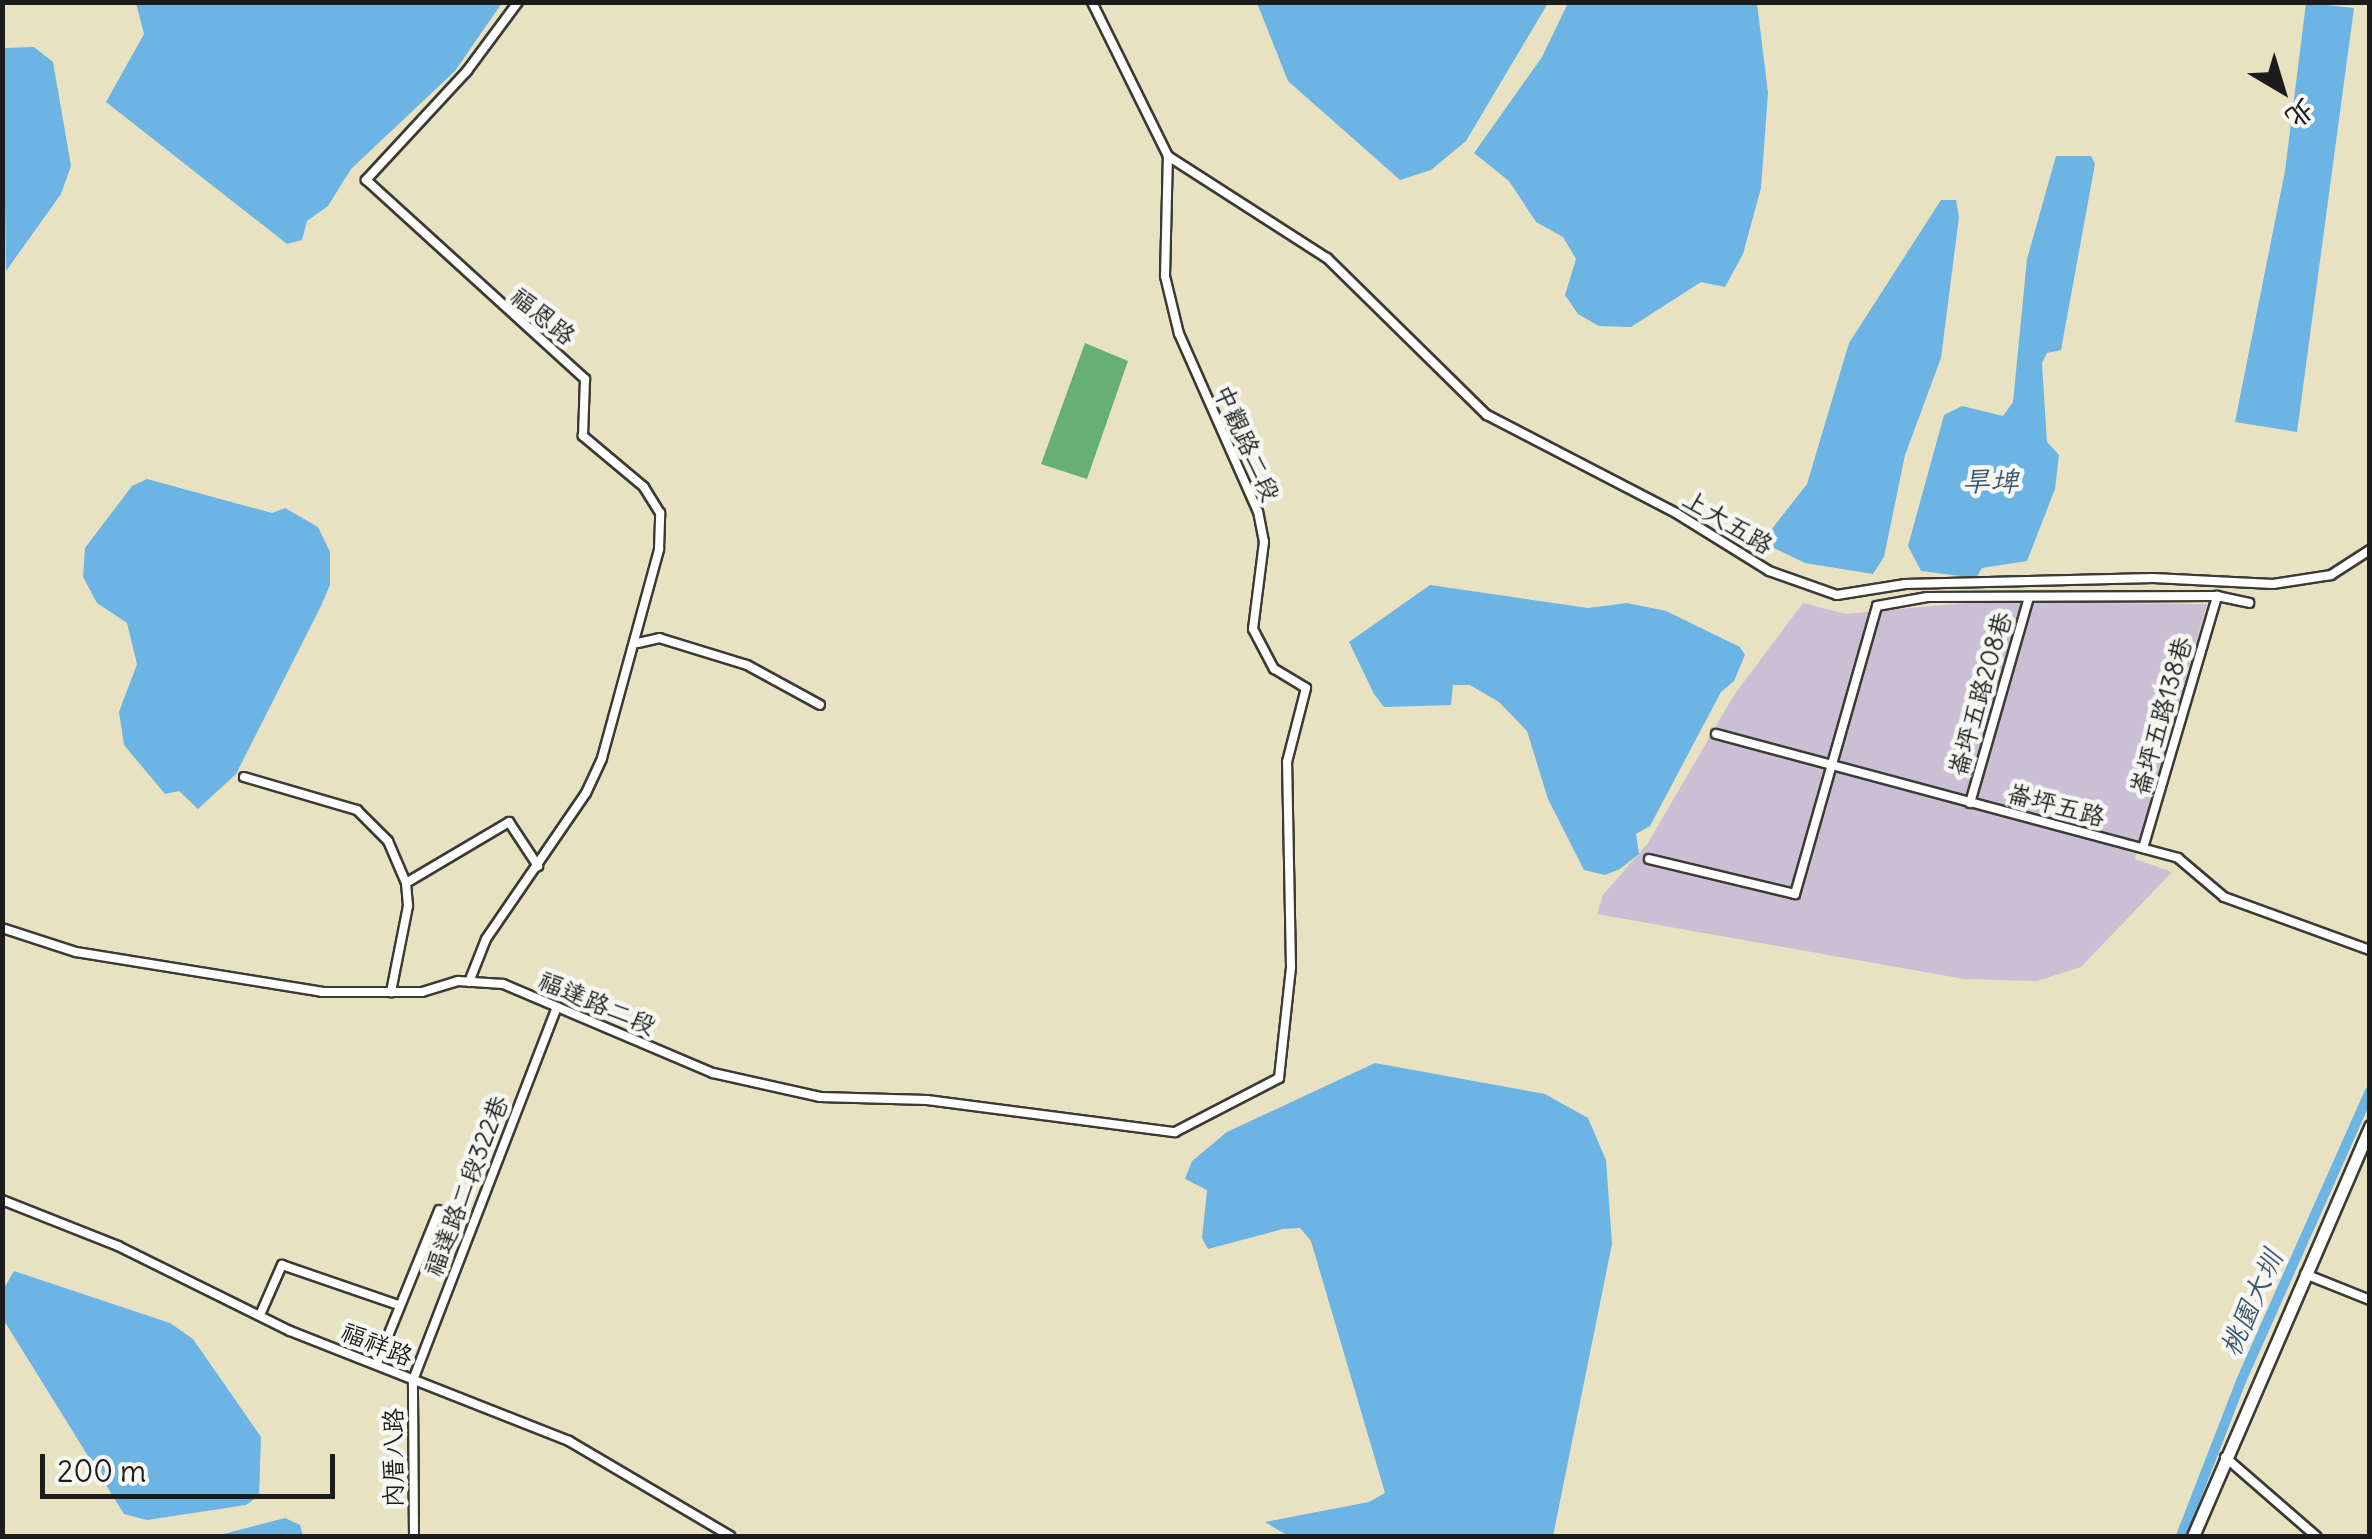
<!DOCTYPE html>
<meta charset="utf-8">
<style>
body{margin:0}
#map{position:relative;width:2372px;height:1539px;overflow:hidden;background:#e9e2c2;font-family:Delius,"LXGW WenKai TC",sans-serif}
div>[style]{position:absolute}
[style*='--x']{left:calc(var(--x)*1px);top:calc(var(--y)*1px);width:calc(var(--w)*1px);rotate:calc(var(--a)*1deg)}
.industrial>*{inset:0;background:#cbbfd5}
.forest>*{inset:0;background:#66af76}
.water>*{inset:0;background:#6bb4e3}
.canal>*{height:10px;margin:-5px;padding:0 5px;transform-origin:5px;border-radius:5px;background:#6bb4e3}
.roads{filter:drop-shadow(2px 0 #3b3a35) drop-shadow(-2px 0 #3b3a35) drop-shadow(0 2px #3b3a35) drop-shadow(0 -2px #3b3a35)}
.street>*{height:8px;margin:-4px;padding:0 4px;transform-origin:4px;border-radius:4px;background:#fff}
.secondary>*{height:11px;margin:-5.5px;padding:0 5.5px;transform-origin:5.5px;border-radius:5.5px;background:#fff}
span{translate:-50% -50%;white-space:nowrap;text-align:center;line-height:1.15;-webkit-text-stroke:9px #f6f6f2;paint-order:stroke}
.street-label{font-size:25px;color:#1c1c1c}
.water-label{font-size:28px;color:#3c596c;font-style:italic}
.frame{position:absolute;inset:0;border:5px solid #1c1c1c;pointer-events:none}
.north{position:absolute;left:2232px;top:40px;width:100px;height:100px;-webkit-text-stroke:8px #f6f6f2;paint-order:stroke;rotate:142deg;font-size:28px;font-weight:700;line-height:40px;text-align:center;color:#1c1c1c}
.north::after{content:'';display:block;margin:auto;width:35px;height:45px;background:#1c1c1c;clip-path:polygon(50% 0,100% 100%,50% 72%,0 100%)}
.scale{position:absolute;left:40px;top:1454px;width:295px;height:45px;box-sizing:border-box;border:5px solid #1c1c1c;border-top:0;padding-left:12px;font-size:30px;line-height:35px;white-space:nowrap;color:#1c1c1c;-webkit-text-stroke:8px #f6f6f2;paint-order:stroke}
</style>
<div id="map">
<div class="industrial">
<i style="clip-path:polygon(1976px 602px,2207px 604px,2135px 859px,2172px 872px,2081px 967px,2037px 981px,1964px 979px,1597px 914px,1603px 895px,1648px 843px,1734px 695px,1803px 603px,1846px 614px)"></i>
</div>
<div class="forest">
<i style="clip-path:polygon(1085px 343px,1128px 361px,1087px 479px,1041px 464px)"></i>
</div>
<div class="water">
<i style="clip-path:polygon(136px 3px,136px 2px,502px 3px,455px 71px,351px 169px,328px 206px,307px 221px,302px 240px,287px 244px,106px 102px,144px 34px)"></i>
<i style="clip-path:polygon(1257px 3px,1257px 2px,1548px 3px,1466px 141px,1431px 170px,1400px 180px,1288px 81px)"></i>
<i style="clip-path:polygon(1568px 3px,1757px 3px,1768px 93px,1761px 188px,1743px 254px,1725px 287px,1701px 282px,1631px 327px,1599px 326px,1578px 314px,1565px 295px,1576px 259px,1563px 237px,1536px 222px,1509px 181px,1474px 153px,1542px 57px)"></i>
<i style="clip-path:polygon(2306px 3px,2354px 8px,2297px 432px,2235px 422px,2285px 171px)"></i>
<i style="clip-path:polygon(34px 47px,53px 62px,71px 166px,61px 194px,6px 271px,3px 48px)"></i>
<i style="clip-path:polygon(2056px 156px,2091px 156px,2095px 164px,2061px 350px,2047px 353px,2042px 363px,2047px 442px,2059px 455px,2055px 489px,2027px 561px,1982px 568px,1976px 578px,1921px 571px,1908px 546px,1944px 415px,1962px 406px,2003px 416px,2013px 402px,2027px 259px)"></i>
<i style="clip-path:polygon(1941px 200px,1956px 200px,1959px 217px,1941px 358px,1905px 455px,1884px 557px,1873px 574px,1805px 563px,1774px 548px,1771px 530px,1807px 484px,1849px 343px)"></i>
<i style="clip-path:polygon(147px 479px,272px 513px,285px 508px,318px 527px,330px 552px,330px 585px,320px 608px,236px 774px,198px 809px,179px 791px,165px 794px,124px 745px,119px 712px,137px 664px,127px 623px,97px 603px,83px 577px,85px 548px,132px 486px)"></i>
<i style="clip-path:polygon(1430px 585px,1588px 608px,1627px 603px,1666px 611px,1740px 647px,1745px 655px,1734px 681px,1721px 692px,1650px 826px,1636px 834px,1639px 854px,1620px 869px,1605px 875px,1584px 870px,1548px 799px,1527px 731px,1499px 702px,1470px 685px,1453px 685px,1451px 705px,1384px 707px,1374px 694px,1349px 642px)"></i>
<i style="clip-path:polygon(1375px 1063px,1545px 1094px,1588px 1118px,1606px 1160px,1612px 1244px,1553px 1536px,1288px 1536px,1265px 1522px,1369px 1502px,1385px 1493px,1311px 1241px,1300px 1228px,1283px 1229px,1208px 1249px,1202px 1238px,1207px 1190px,1185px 1179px,1192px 1161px,1227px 1132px)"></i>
<i style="clip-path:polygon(14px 1271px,170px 1323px,193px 1339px,261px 1437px,259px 1496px,246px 1505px,147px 1520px,124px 1514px,3px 1319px,3px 1290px)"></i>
<i style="clip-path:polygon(285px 1518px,300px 1525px,303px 1536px,216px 1536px)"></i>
</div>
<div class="canal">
<i style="--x:2181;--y:1536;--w:166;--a:-68.8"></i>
<i style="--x:2241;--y:1381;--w:317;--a:-66"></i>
</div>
<div class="roads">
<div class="street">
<i style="--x:1168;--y:156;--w:189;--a:32.7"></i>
<i style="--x:1327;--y:258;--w:224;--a:44.5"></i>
<i style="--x:1487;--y:415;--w:213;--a:27.4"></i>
<i style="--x:1676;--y:513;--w:110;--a:31.9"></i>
<i style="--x:1769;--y:571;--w:72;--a:19.4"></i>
<i style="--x:1837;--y:595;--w:69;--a:-9.2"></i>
<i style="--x:1905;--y:584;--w:248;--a:-1.4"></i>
<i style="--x:2153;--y:578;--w:120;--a:2.9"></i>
<i style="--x:2273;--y:584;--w:59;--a:-8.8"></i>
<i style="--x:2331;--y:575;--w:46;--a:-32.7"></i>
<i style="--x:638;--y:643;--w:22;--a:-13"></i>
<i style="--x:659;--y:638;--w:92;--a:17.1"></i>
<i style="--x:747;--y:665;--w:83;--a:28.7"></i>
<i style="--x:1716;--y:734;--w:478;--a:15"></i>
<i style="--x:2178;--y:858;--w:60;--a:40.3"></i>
<i style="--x:2224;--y:897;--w:155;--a:20"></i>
<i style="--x:244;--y:777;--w:118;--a:16.3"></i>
<i style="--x:357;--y:810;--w:44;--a:45"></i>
<i style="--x:388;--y:841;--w:46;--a:66.8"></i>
<i style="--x:406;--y:883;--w:23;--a:85"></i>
<i style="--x:408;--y:906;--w:88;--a:101.2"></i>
<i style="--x:1970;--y:803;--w:214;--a:-74"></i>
<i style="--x:2143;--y:848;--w:263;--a:-73.6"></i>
<i style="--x:1649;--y:859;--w:150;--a:13.5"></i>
<i style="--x:1795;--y:894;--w:299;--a:-74.1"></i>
<i style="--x:1877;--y:606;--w:51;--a:-10.2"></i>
<i style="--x:1927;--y:597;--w:290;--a:-0.2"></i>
<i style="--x:2217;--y:596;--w:33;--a:12"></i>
<i style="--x:406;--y:883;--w:120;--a:-30.6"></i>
<i style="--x:509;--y:822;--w:53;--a:56.6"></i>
<i style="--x:2;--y:928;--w:78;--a:18"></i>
<i style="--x:76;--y:952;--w:249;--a:9.2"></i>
<i style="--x:322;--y:992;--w:100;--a:0"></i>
<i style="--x:422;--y:992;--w:38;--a:-17"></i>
<i style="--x:458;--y:981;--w:45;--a:3.8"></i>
<i style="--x:503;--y:984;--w:228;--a:23"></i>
<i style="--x:713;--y:1073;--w:110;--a:12.6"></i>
<i style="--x:820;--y:1097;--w:107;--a:1.6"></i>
<i style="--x:927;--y:1100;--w:250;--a:7.4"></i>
<i style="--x:1175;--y:1132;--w:117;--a:-27.4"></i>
<i style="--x:1279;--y:1078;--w:112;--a:-83.8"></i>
<i style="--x:1291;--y:967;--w:205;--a:-91.1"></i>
<i style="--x:1287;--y:762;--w:76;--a:-75.6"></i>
<i style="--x:1306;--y:688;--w:37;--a:-149"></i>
<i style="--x:1274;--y:669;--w:45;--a:-117.7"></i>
<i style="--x:1253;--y:629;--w:88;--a:-82.8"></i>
<i style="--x:1264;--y:542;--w:31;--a:-101"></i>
<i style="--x:1258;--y:512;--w:195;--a:-113.9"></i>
<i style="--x:1179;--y:334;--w:60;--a:-103.6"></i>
<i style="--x:1165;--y:276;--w:120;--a:-88.6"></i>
<i style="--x:1168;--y:156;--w:172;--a:-116.3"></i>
<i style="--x:469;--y:982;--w:46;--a:-68.4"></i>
<i style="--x:486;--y:939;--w:177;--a:-55.6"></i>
<i style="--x:586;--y:793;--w:38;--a:-65"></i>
<i style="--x:602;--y:758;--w:217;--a:-74.7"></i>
<i style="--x:659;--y:549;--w:36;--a:-88"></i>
<i style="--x:660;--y:513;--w:31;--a:-122"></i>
<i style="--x:644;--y:487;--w:80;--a:-140.1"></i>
<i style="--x:583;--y:436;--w:57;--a:-88"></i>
<i style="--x:585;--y:379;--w:296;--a:-137.7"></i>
<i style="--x:366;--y:180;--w:149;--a:-47.2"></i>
<i style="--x:467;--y:71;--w:86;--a:-53.5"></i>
<i style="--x:2;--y:1200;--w:125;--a:21.6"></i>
<i style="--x:118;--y:1246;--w:192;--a:26.3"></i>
<i style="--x:290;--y:1331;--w:300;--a:21.5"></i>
<i style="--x:569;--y:1441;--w:187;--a:30.5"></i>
<i style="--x:2305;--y:1274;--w:70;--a:21.8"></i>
<i style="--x:260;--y:1315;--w:55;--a:-66.3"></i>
<i style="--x:282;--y:1265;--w:123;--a:19"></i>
<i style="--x:377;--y:1363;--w:165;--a:-67.9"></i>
<i style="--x:2225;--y:1457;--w:121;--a:41"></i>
<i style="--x:414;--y:1536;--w:156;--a:-90.4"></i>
<i style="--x:413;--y:1380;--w:400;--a:-68.9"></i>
</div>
<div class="secondary">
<i style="--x:2193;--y:1536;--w:447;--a:-66.6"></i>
</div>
</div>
<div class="street-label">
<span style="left:543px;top:316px;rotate:39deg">福恩路</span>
<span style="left:1247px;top:443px;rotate:66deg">中觀路二段</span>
<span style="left:1728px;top:522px;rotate:31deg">上大五路</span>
<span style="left:1980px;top:694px;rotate:-74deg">崙坪五路208巷</span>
<span style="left:2161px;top:716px;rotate:-74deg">崙坪五路138巷</span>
<span style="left:2056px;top:805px;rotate:15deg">崙坪五路</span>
<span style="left:597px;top:1003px;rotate:23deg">福達路二段</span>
<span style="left:466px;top:1186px;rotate:-69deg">福達路二段322巷</span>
<span style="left:377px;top:1344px;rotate:22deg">福祥路</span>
<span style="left:393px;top:1458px;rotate:-90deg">內厝八路</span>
</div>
<div class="water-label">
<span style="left:1990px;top:481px">旱埤</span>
<span style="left:2251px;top:1303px;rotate:-66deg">桃園大圳</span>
</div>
<div class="frame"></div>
<div class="north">北</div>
<div class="scale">200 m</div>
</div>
